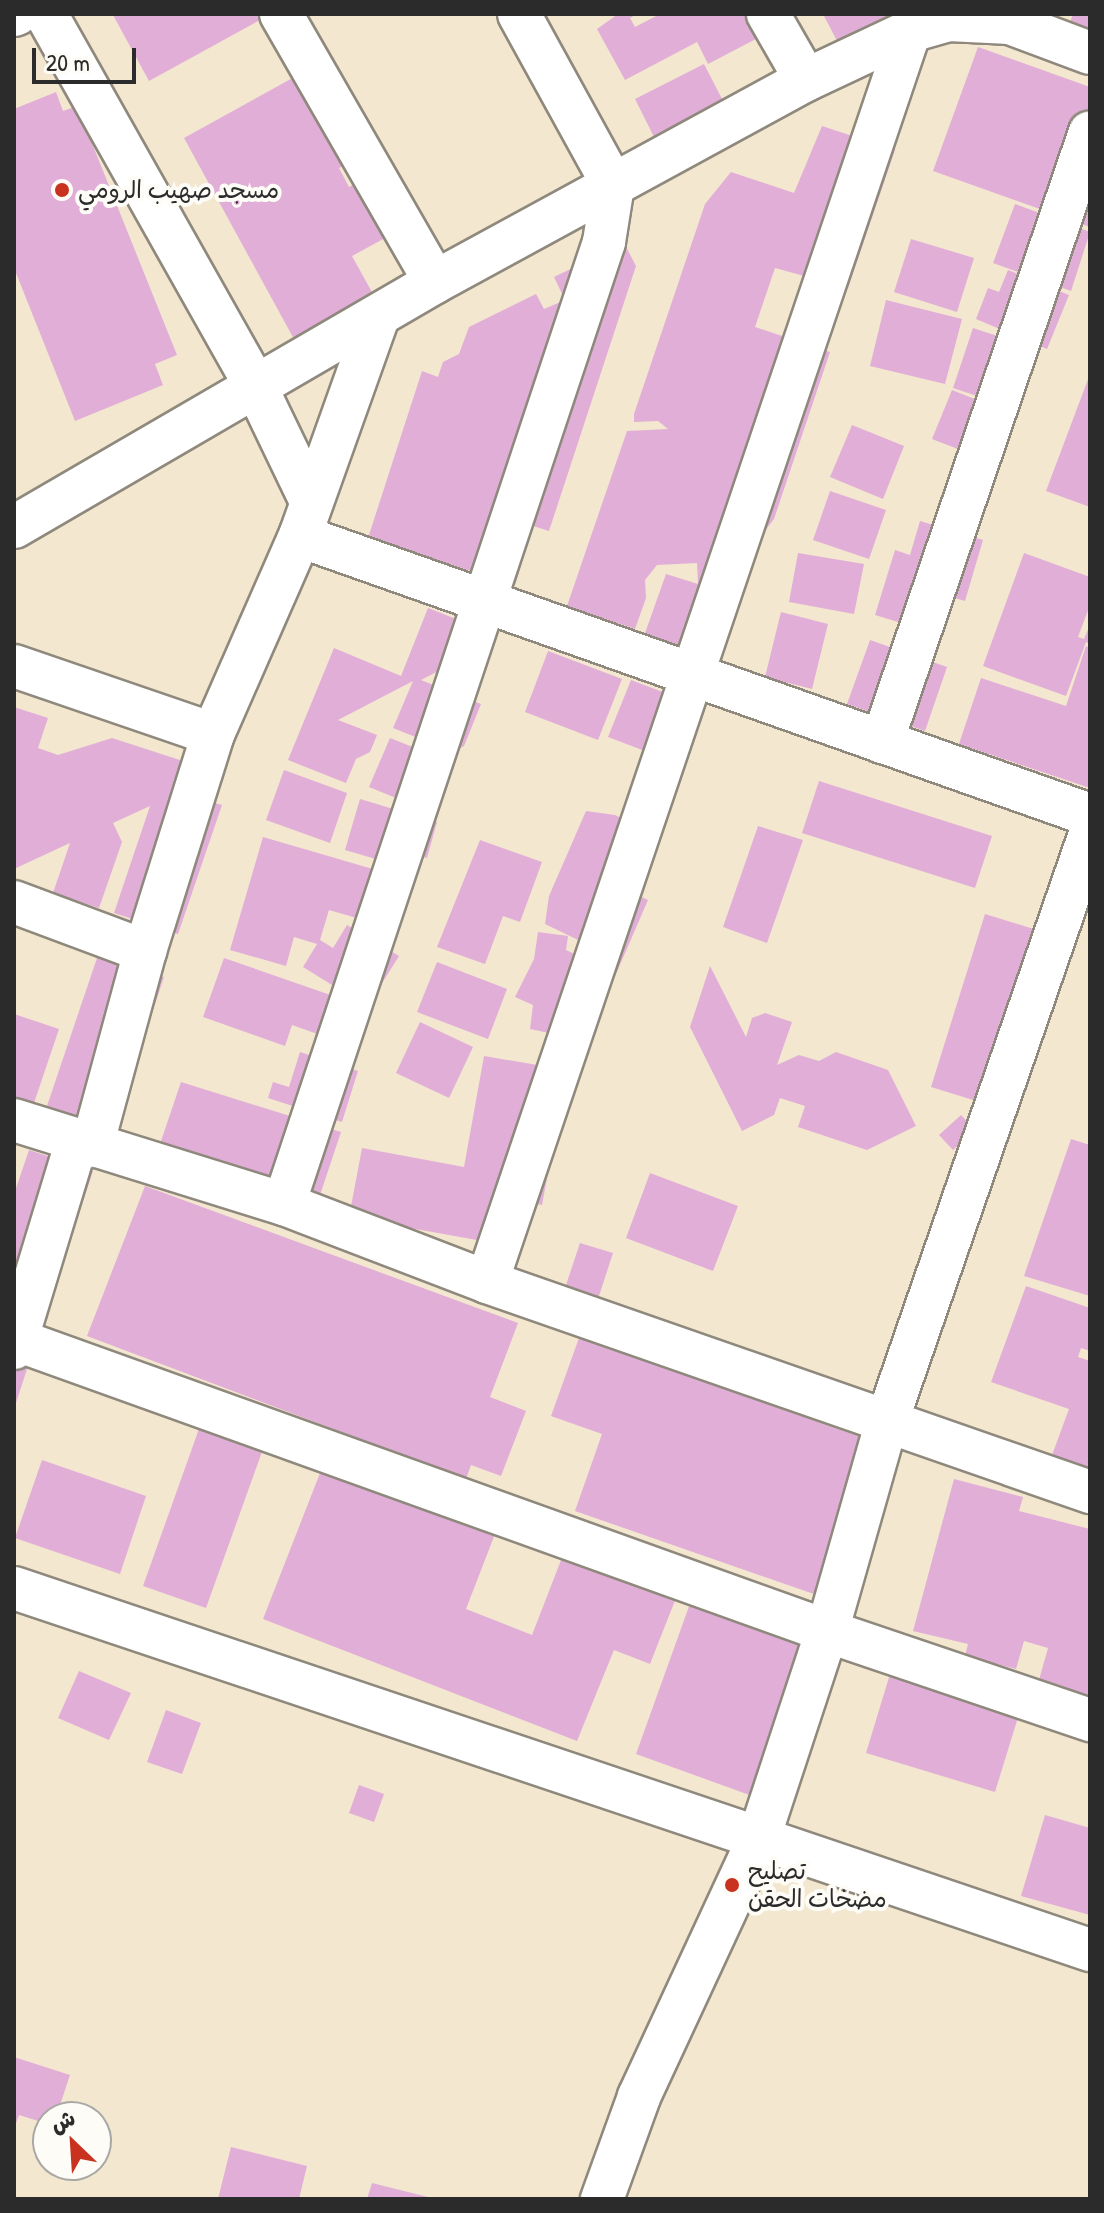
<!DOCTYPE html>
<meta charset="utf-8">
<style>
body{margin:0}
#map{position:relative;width:1104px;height:2213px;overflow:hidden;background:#f3e7cf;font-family:"Patrick Hand","Playpen Sans Arabic",sans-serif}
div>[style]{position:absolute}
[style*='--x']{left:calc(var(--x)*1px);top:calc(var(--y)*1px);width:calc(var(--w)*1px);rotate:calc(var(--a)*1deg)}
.building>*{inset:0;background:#e1aed8}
.roads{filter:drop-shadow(2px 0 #8f897d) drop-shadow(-2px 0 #8f897d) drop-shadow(0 2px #8f897d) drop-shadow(0 -2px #8f897d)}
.minor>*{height:42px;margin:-21px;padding:0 21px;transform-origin:21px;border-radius:21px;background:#fff}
.dots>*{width:22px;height:22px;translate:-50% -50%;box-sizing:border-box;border:4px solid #fdfcf7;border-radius:50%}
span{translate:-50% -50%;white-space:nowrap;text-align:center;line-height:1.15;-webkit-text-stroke:8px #fdfcf7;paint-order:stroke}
.poi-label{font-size:24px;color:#2b2b2b}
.left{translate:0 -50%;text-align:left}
.frame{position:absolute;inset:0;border:16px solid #2b2b2b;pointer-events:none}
.north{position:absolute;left:32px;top:2101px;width:80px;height:80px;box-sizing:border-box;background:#fdfcf7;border:2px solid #a9a8a5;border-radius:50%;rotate:335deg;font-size:22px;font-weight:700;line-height:32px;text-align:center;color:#2b2b2b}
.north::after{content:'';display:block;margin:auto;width:28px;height:36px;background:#c8321e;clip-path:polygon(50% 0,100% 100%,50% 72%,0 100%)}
.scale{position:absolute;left:32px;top:48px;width:104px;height:36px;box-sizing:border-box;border:4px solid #2b2b2b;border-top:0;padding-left:10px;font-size:24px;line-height:28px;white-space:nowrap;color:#2b2b2b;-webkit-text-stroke:6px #fdfcf7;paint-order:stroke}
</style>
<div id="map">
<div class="building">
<i style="clip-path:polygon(271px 14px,149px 81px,113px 15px,116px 14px)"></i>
<i style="clip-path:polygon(618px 14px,637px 14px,630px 18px,635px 27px,660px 14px,774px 14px,781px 26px,708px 64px,697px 42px,625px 80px,597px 29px)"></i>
<i style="clip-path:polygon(823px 14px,938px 14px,848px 62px)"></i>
<i style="clip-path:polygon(1073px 14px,1090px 14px,1090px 38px,1067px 31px)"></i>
<i style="clip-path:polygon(978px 47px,1090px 87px,1090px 227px,933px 171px)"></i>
<i style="clip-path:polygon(327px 59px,375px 149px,339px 168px,349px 187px,384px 168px,411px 215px,381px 231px,385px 238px,352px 256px,373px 294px,359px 301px,373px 325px,306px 361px,184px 138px)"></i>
<i style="clip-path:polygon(704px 64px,736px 126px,666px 161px,635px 99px)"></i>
<i style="clip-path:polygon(56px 92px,63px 111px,77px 106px,177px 355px,155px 364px,163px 385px,75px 421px,14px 268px,14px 109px)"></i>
<i style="clip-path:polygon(822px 126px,895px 150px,848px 288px,775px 268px,755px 327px,830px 352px,774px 519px,764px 532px,745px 533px,706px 657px,644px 636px,666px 574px,698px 584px,697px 563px,657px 565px,645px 580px,646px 598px,635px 629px,567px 606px,627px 431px,668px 429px,658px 421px,634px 422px,634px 414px,705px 204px,731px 172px,794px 193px)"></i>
<i style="clip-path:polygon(1015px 204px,1090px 232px,1071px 291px,993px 263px)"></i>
<i style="clip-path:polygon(911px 239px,974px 258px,957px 312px,894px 292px)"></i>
<i style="clip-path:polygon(624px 243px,636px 266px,549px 531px,502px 516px,523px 559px,515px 585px,368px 538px,422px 371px,438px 377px,443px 362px,459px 354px,469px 327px,536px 294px,544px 309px,565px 300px,554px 277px)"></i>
<i style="clip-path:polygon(1008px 270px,1069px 295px,1047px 349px,976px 319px,988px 288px,999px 292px)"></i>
<i style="clip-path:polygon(886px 300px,962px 319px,945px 384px,870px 366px)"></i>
<i style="clip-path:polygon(973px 328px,1031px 347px,1010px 407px,953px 388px)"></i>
<i style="clip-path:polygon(1090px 374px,1090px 507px,1046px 491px)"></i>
<i style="clip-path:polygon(952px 390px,1010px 413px,994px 463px,932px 439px)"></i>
<i style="clip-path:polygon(852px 425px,904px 446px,883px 499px,830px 477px)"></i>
<i style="clip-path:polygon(830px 491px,886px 510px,869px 559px,813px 540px)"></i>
<i style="clip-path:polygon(920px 521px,983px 540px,965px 601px,932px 591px,921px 629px,875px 615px,895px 550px,910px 555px)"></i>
<i style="clip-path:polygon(798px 553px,864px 564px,854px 614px,789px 602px)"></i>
<i style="clip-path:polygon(1024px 553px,1090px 577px,1090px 605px,1078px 637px,1084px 639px,1090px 625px,1090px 644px,1086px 642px,1066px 696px,983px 666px)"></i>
<i style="clip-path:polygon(428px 608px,479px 628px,488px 645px,421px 680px,481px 704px,464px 746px,453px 752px,393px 728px,413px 681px,338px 720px,377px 735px,370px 752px,356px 759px,346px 783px,288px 760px,334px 648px,401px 676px)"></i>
<i style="clip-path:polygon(781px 612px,828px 624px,812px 689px,765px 677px)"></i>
<i style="clip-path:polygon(870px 640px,947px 667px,925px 731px,847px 704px)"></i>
<i style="clip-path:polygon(1086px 646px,1090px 648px,1090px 788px,959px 744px,981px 678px,1066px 706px)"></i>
<i style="clip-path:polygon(548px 651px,622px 679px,598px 740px,525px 712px)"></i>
<i style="clip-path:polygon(631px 680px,689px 702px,666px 759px,608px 737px)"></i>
<i style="clip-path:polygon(14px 707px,48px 718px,38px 748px,58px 755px,112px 738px,220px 773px,201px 799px,222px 805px,178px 934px,114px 913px,150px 806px,113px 823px,122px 842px,99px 908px,53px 893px,70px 843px,14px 869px)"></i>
<i style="clip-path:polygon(390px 738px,443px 759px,423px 809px,369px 787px)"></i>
<i style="clip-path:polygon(284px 770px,347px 793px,330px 843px,266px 820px)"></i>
<i style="clip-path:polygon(819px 781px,992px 836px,975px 888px,802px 833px)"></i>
<i style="clip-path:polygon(360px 799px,437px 822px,427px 858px,417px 855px,395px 929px,329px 910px,320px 940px,333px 948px,347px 925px,399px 956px,379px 988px,365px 979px,353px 998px,303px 967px,317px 944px,294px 937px,286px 966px,230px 950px,263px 837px,383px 872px,386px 862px,345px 850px)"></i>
<i style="clip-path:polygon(586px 811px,615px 815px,654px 834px,635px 894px,648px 900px,587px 1041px,530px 1029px,533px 1005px,515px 997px,534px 959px,538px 932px,568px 936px,566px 950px,600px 966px,601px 951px,545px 924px,549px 896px)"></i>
<i style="clip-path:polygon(758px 826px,803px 840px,767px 943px,723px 927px)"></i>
<i style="clip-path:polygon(480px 840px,542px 862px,520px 922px,503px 916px,485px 964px,437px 947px)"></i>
<i style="clip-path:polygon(985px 914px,1037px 930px,983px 1103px,931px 1087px)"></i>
<i style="clip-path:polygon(98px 955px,164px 977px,113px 1131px,46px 1109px)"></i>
<i style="clip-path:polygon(224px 958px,371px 1009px,357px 1048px,292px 1025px,285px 1046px,203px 1017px)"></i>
<i style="clip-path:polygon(437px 962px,507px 989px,488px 1039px,417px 1012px)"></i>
<i style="clip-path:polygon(710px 966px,746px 1037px,752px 1018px,765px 1013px,792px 1022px,777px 1065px,799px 1055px,819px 1061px,836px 1052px,888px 1070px,916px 1126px,867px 1150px,798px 1127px,805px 1106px,780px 1098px,774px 1115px,742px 1131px,690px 1027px)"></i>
<i style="clip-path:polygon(14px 1014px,59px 1029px,34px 1103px,14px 1097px)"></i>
<i style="clip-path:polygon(420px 1022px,473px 1047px,449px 1098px,396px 1073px)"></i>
<i style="clip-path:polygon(300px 1052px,358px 1071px,342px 1122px,268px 1098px,273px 1082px,289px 1087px)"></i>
<i style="clip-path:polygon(484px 1056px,567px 1070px,542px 1205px,524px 1201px,515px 1247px,349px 1217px,362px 1148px,464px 1167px)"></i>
<i style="clip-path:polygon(181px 1082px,341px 1132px,319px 1198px,160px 1144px)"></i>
<i style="clip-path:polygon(961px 1115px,975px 1130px,953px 1150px,939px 1135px)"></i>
<i style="clip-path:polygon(1071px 1139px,1090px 1145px,1090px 1296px,1024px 1276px)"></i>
<i style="clip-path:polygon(29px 1150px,93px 1171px,42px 1326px,14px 1316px,14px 1194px)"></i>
<i style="clip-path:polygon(650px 1173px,738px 1206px,713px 1271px,626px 1238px)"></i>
<i style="clip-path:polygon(145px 1186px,518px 1323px,490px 1397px,526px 1411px,501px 1476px,471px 1465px,466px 1479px,87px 1336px)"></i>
<i style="clip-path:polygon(580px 1243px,613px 1253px,598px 1299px,565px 1288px)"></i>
<i style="clip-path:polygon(1026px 1286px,1090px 1308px,1090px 1351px,1081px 1348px,1078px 1357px,1090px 1361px,1090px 1469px,1052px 1455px,1069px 1409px,991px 1382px)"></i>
<i style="clip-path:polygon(579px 1338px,889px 1447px,834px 1601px,575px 1511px,602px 1434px,551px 1416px)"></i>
<i style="clip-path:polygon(14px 1361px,28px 1366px,15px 1406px,14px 1406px)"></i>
<i style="clip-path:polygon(200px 1426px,263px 1449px,206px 1608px,143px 1586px)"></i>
<i style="clip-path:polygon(42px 1460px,146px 1496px,120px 1574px,15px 1538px)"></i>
<i style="clip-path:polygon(322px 1468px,495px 1534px,466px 1609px,532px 1635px,563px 1555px,676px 1598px,650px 1664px,614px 1650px,577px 1741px,263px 1619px)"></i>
<i style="clip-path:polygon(954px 1479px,1023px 1497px,1019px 1511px,1090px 1529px,1090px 1701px,1037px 1687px,1048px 1648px,1024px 1641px,1016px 1669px,965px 1656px,968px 1644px,913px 1631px)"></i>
<i style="clip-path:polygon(692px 1598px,826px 1646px,769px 1802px,636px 1754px)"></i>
<i style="clip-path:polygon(79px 1671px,131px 1693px,109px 1740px,58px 1718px)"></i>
<i style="clip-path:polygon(890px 1674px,1019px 1714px,995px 1792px,866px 1753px)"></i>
<i style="clip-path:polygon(166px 1710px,201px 1723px,182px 1774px,147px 1762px)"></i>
<i style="clip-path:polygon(359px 1785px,384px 1794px,374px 1822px,349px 1813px)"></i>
<i style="clip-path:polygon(1045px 1815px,1090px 1828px,1090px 1915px,1021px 1896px)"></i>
<i style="clip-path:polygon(14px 2057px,70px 2075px,56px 2117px,48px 2117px,48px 2124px,19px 2115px,14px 2129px)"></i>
<i style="clip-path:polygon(231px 2147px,307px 2166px,299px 2199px,218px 2199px)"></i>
<i style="clip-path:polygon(372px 2183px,432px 2198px,432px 2199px,367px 2199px)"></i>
</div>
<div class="roads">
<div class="minor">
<i style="--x:46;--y:14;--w:430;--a:60.6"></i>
<i style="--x:257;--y:389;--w:122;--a:64.3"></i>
<i style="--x:281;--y:14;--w:309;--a:60.1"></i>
<i style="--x:768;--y:14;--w:76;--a:60.1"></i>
<i style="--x:14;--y:15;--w:3;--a:-18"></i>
<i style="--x:14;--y:527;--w:487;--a:-30.2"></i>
<i style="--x:435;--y:282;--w:422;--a:-28.6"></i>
<i style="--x:806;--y:80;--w:115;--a:-25.2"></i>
<i style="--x:910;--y:31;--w:40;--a:-16"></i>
<i style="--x:948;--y:20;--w:62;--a:2.8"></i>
<i style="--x:1010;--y:23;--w:85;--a:20.6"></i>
<i style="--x:300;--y:536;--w:838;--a:19.45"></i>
<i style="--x:14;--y:666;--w:210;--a:18.9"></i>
<i style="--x:213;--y:734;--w:227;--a:107.4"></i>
<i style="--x:145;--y:951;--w:202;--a:105.2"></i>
<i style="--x:213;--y:734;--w:216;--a:-66.3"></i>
<i style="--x:300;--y:536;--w:232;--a:-70.4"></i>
<i style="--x:882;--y:742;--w:644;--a:-71.17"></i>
<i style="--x:1090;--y:834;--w:621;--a:109.08"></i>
<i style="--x:887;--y:1421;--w:218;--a:105.9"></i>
<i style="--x:827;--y:1631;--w:218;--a:108.2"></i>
<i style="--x:759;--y:1838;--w:349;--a:18.7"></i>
<i style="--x:14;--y:902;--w:140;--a:20.5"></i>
<i style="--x:14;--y:1120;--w:283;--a:17.3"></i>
<i style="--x:284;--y:1204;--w:217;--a:21"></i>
<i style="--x:487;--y:1282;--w:639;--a:19.2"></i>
<i style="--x:284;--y:1204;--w:1014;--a:-71.6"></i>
<i style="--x:604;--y:242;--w:58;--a:-81"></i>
<i style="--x:613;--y:185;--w:195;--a:-118.8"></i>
<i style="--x:487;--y:1282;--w:1321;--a:-71.32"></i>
<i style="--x:14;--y:1339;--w:864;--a:19.76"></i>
<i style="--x:827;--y:1631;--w:278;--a:18.7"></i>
<i style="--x:14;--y:1348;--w:216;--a:-73.1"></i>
<i style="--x:14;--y:1588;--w:786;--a:18.55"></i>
<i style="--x:759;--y:1838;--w:285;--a:114.9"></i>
<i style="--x:639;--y:2097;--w:109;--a:109.9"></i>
</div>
</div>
<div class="dots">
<i style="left:62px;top:190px;background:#c8321e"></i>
<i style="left:732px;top:1885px;background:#c8321e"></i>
</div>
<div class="poi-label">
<span class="left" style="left:78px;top:190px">مسجد صهيب الرومي</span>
<span class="left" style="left:748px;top:1885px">تصليح<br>مضخات الحقن</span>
</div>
<div class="frame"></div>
<div class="north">ش</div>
<div class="scale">20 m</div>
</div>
